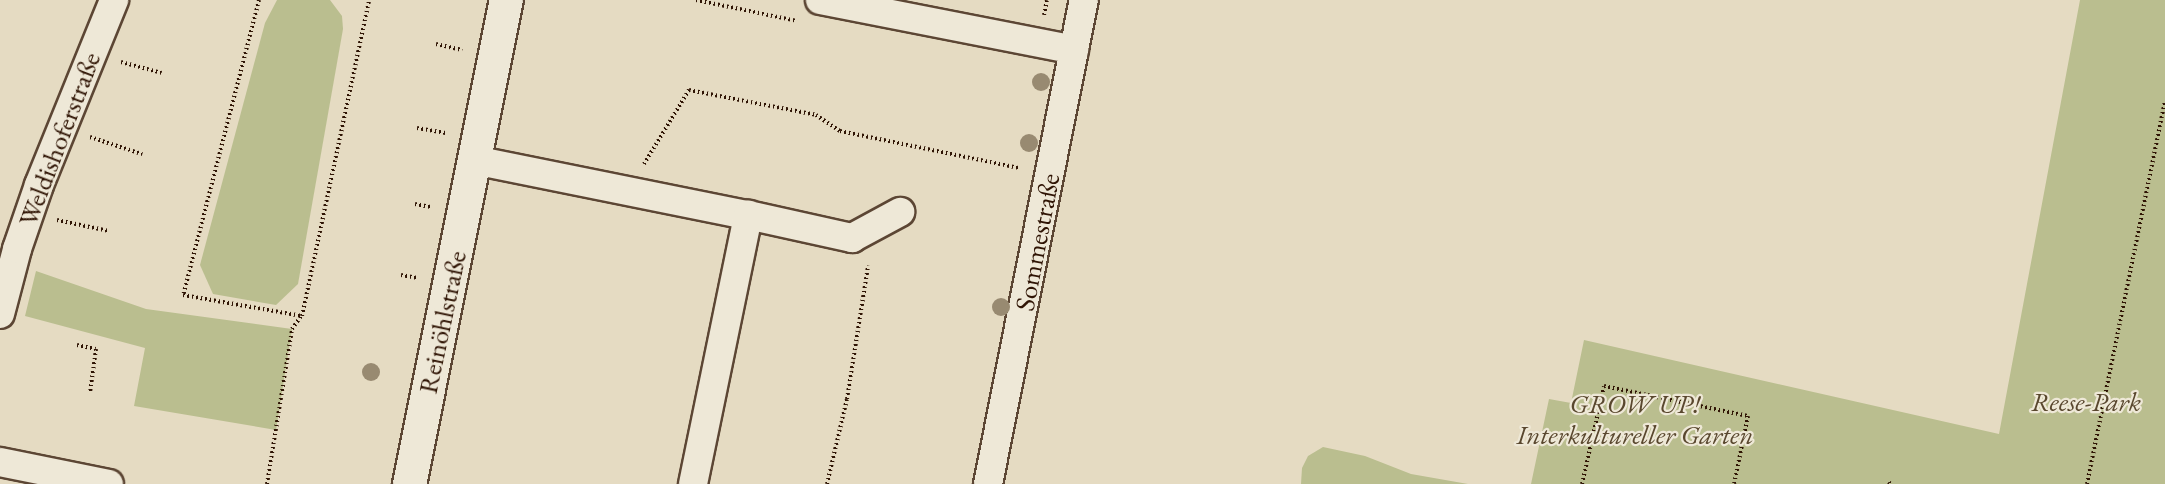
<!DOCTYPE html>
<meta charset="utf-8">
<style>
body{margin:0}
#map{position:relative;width:2165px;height:484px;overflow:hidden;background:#e5dbc2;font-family:"EB Garamond",serif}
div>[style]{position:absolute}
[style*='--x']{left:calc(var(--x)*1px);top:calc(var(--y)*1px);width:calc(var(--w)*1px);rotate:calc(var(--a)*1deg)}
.green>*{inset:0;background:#babe8f}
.path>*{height:4px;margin-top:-2px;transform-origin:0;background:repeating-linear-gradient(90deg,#2f1404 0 1.5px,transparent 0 4.5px)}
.roads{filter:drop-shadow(2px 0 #5c4634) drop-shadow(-2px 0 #5c4634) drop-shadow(0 2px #5c4634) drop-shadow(0 -2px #5c4634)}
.street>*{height:28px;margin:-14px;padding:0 14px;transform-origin:14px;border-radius:14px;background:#eee8d7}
.secondary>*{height:33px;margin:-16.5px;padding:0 16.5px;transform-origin:16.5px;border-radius:16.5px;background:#eee8d7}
.trees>*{width:18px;height:18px;margin:-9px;border-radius:50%;background:#988a71}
span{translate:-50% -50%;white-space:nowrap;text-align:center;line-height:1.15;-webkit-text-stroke:4.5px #eee8d7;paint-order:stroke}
.street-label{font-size:27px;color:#2f1404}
.park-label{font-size:27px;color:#59472e;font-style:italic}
</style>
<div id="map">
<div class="green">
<i style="clip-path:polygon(277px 0,330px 0,342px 16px,343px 29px,298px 284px,276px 305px,213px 294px,200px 265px,265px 23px)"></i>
<i style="clip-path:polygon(2080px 0,2165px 0,2165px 484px,1531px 484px,1549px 399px,1571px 403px,1584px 340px,1999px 434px)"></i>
<i style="clip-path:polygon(36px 271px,146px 309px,292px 329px,276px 430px,134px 406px,145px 348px,25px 316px)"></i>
<i style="clip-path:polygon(1323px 447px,1365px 456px,1411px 474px,1468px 484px,1301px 484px,1302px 468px,1308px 456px)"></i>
</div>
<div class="path">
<i style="--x:259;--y:0;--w:305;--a:104.4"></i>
<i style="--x:183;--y:295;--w:121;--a:10"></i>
<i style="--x:302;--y:316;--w:323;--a:-78"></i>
<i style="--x:696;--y:0;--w:103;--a:11.7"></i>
<i style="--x:1044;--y:15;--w:15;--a:-79"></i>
<i style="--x:436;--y:44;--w:27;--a:13"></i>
<i style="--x:121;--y:62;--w:42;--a:15"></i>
<i style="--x:417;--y:128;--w:29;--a:10"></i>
<i style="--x:90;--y:137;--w:55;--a:18.1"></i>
<i style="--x:644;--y:164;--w:87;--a:-58.7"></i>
<i style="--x:689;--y:90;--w:129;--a:11.1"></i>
<i style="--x:816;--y:115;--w:29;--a:34"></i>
<i style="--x:840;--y:131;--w:182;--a:11.7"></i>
<i style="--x:415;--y:204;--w:16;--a:11"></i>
<i style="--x:57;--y:220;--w:53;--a:11.9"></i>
<i style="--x:401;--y:275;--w:17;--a:10"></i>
<i style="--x:77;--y:345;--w:19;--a:12"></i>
<i style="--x:96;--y:349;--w:44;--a:97.8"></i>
<i style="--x:1889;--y:482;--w:2;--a:63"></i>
<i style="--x:267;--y:484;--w:157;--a:-80.8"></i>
<i style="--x:292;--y:329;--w:16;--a:-55"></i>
<i style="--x:827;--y:484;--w:87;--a:-76.8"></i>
<i style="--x:847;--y:399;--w:135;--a:-81"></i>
<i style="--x:1582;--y:484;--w:100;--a:-77.3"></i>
<i style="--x:1604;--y:386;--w:147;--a:11.8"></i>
<i style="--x:1748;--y:416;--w:69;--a:101.6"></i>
<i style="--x:2087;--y:484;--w:390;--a:-78.5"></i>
</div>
<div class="roads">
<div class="street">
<i style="--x:820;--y:0;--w:259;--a:11.1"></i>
<i style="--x:474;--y:160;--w:279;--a:11.4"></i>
<i style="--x:0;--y:314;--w:67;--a:-75.3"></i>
<i style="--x:17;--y:249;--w:68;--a:-71"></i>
<i style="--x:39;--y:185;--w:200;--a:-67.9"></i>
<i style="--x:0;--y:462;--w:111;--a:11.4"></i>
<i style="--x:693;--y:484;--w:275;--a:-78.4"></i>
<i style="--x:748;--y:215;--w:107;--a:12.5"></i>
<i style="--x:852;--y:238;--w:55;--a:-28.4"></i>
<i style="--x:988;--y:484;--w:493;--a:-78.8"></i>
</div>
<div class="secondary">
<i style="--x:409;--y:484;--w:494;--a:-78.7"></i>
</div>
</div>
<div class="trees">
<i style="left:1041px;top:82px"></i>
<i style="left:1029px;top:143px"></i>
<i style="left:1001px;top:307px"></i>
<i style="left:371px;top:372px"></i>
</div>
<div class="street-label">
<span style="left:59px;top:139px;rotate:-69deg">Weldishoferstraße</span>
<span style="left:1037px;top:242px;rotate:-79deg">Sommestraße</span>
<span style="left:442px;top:322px;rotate:-78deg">Reinöhlstraße</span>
</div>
<div class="park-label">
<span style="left:2086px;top:402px">Reese-Park</span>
<span style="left:1635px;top:419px">GROW UP!<br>Interkultureller Garten</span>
</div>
</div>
